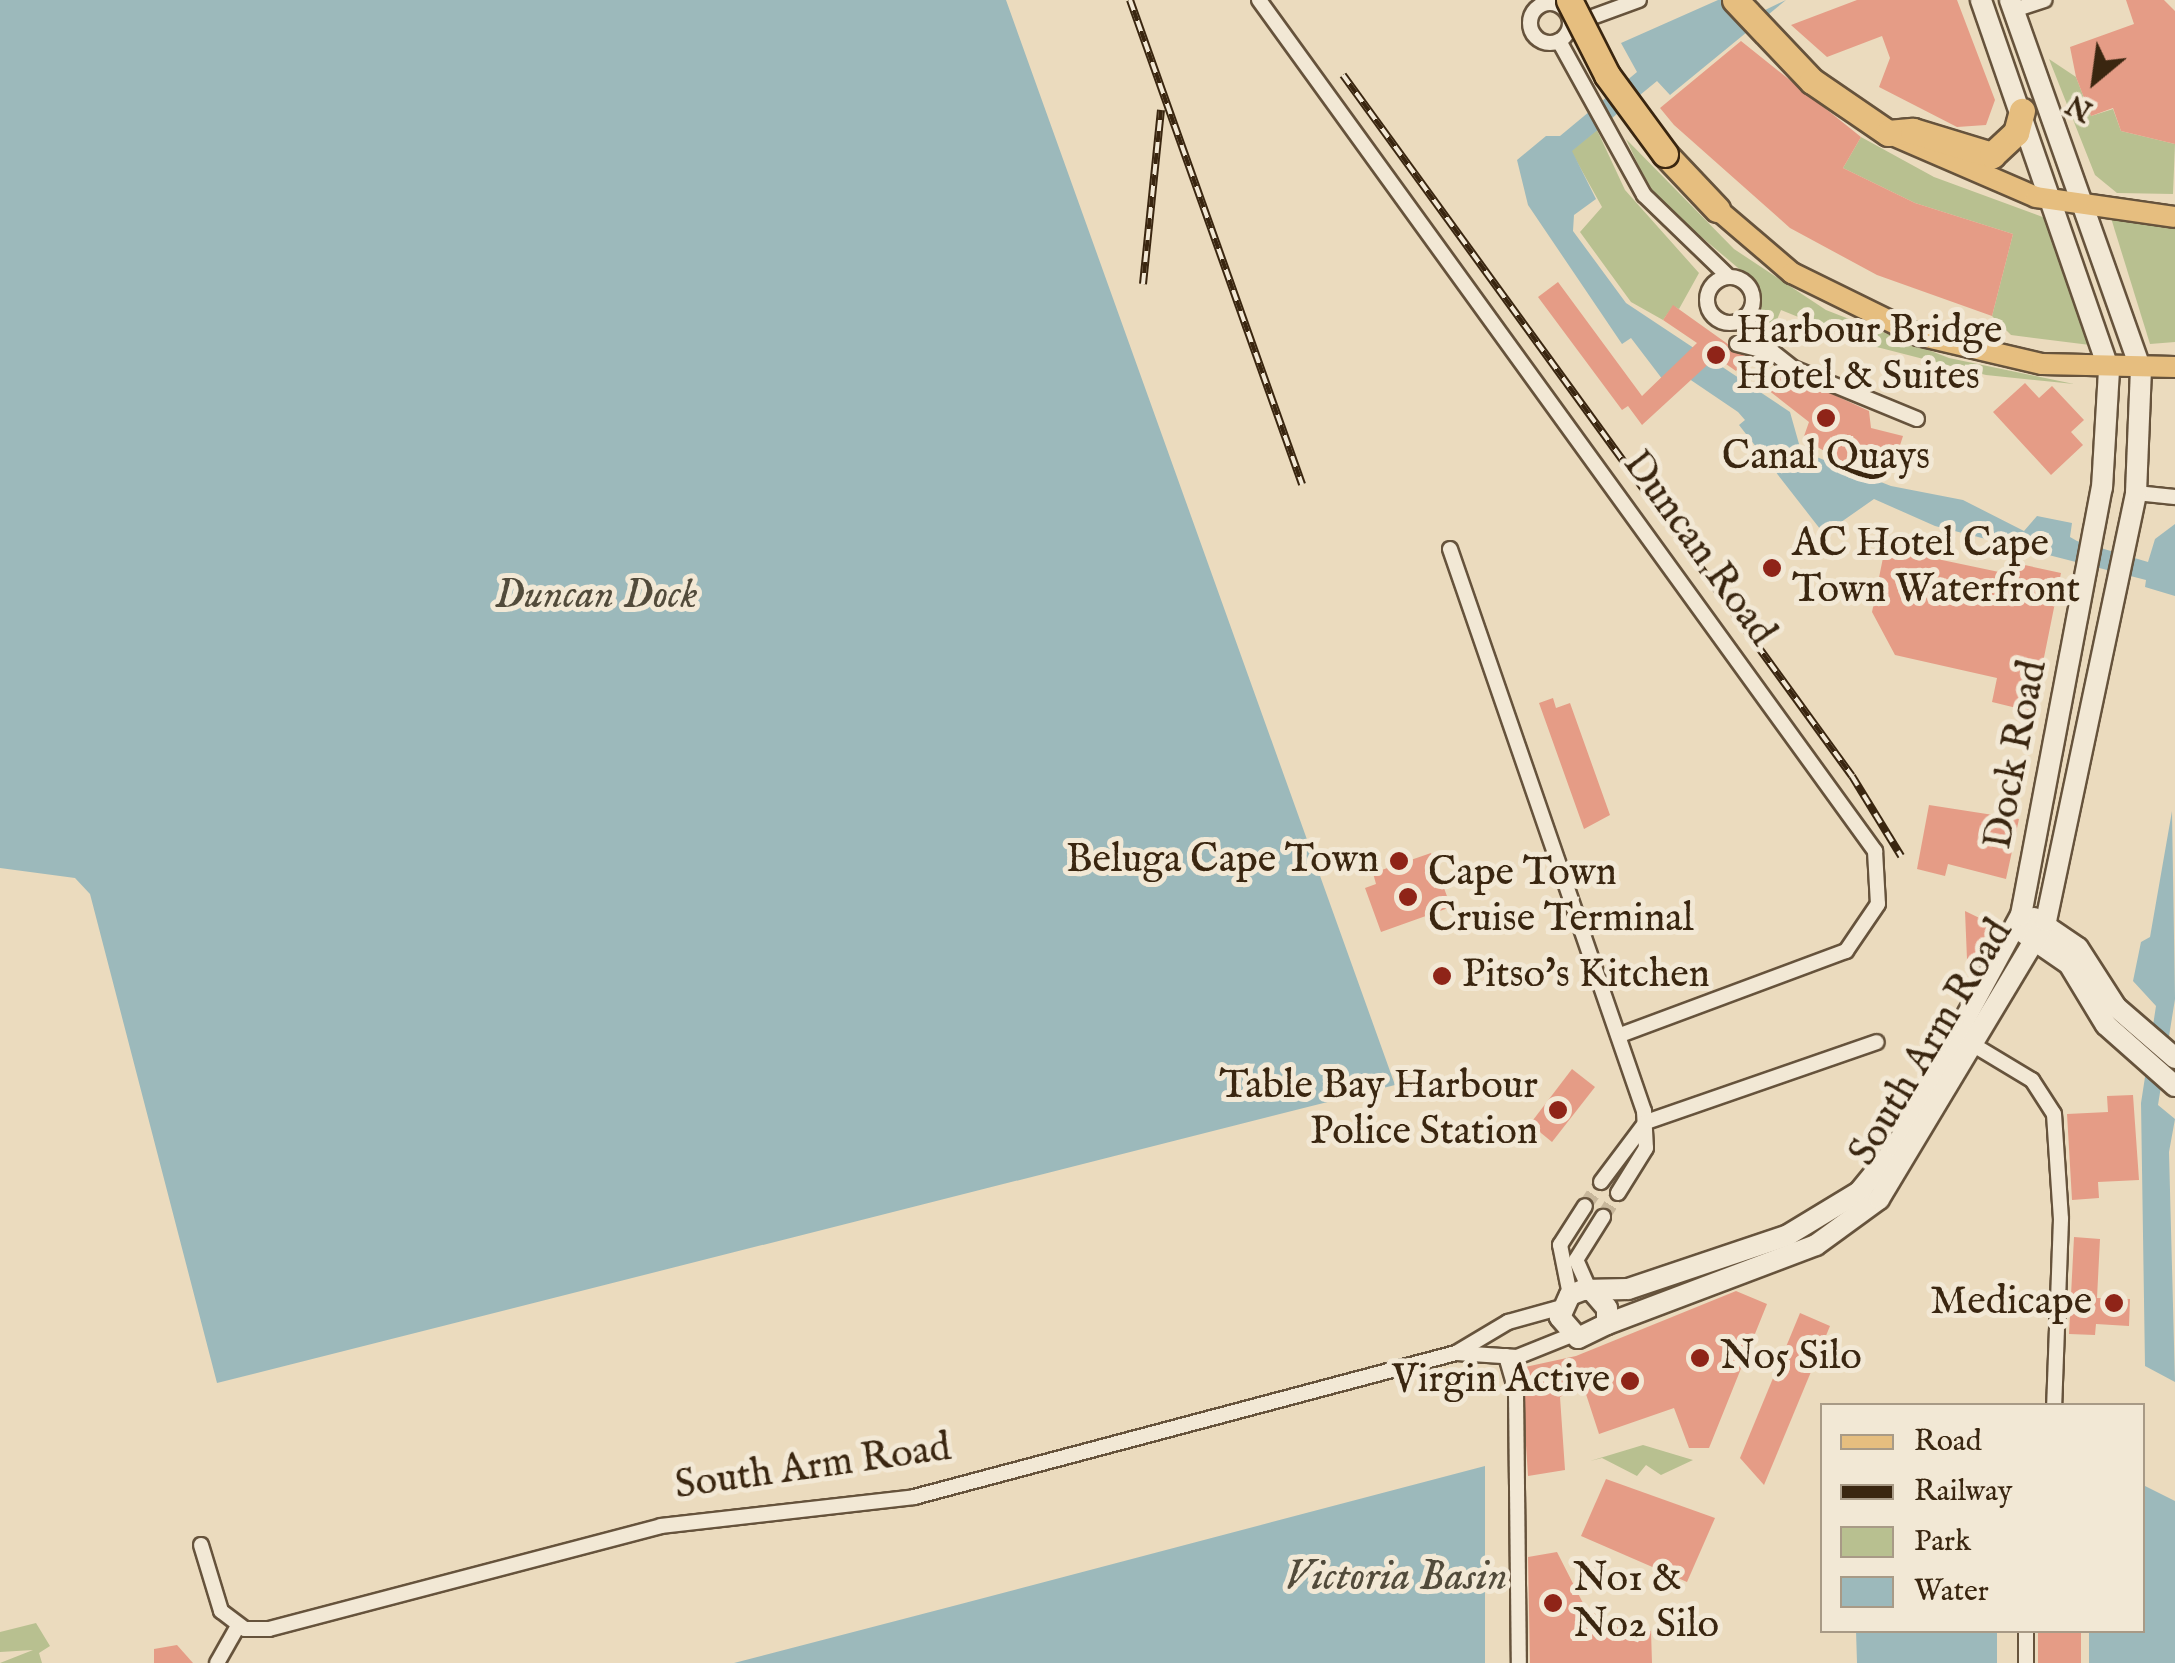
<!DOCTYPE html>
<style>
body{margin:0}
#map{position:relative;width:2175px;height:1663px;overflow:hidden;background:#ebdbbe;font-family:"IM FELL English",serif}
div>[style]{position:absolute}
[style*='--x']{left:calc(var(--x)*1px);top:calc(var(--y)*1px);width:calc(var(--w)*1px);rotate:calc(var(--a)*1deg)}
.green>*{inset:0;background:#b8c090}
.water>*{inset:0;background:#9cb9bb}
.building>*{inset:0;background:#e59c86}
.street-tunnel>*{height:14px;margin-top:-7px;transform-origin:0;background:repeating-linear-gradient(90deg,#c8b79b 0 14px,transparent 0 21px)}
.roads{filter:drop-shadow(2px 0 #66533c) drop-shadow(-2px 0 #66533c) drop-shadow(0 2px #66533c) drop-shadow(0 -2px #66533c)}
.street>*{height:14px;margin:-7px;padding:0 7px;transform-origin:7px;border-radius:7px;background:#f2e8d5}
.street>.ring{margin:-7px;padding:0;box-sizing:content-box;background:none;border:14px solid #f2e8d5;border-radius:50%}
.secondary>*{height:20px;margin:-10px;padding:0 10px;transform-origin:10px;border-radius:10px;background:#f2e8d5}
.primary>*{height:20px;margin:-10px;padding:0 10px;transform-origin:10px;border-radius:10px;background:#e6be7f}
.highway>*{height:25px;margin:-12.5px;padding:0 12.5px;transform-origin:12.5px;border-radius:12.5px;background:#e6be7f}
.rail>*{height:8px;margin-top:-4px;transform-origin:0;background:repeating-linear-gradient(90deg,#f2e8d5 0 11px,#3a2610 0 22px);box-sizing:border-box;border-block:2px solid #3a2610}
.bridges{filter:drop-shadow(2px 0 #3a2610) drop-shadow(-2px 0 #3a2610) drop-shadow(0 2px #3a2610) drop-shadow(0 -2px #3a2610)}
.highway-bridge>*{height:25px;margin:-12.5px;padding:0 12.5px;transform-origin:12.5px;border-radius:12.5px;background:#e6be7f}
.dots>*{width:28px;height:28px;translate:-50% -50%;box-sizing:border-box;border:5px solid #f2e8d5;border-radius:50%}
span{translate:-50% -50%;white-space:nowrap;text-align:center;line-height:1.15;-webkit-text-stroke:10px #f2e8d5;paint-order:stroke}
.poi-label{font-size:40px;color:#3a2610}
.left{translate:0 -50%;text-align:left}
.right{translate:-100% -50%;text-align:right}
.street-label{font-size:40px;color:#3a2610}
.water-label{font-size:42px;color:#524b3b;font-style:italic}
.legend{position:absolute;left:1820px;top:1403px;width:325px;height:230px;box-sizing:border-box;background:#f2e8d5;border:2px solid #a89a86;margin:0;padding:12px 18px;list-style:none;font-size:30px;color:#3a2610}
.legend li{display:flex;align-items:center;gap:20px;height:50px}
.legend b{width:50px;border:2px solid #a89a86}
.north{position:absolute;left:2045px;top:30px;width:100px;height:100px;-webkit-text-stroke:8px #f2e8d5;paint-order:stroke;rotate:209deg;font-size:28px;font-weight:700;line-height:40px;text-align:center;color:#3a2610}
.north::after{content:'';display:block;margin:auto;width:35px;height:45px;background:#3a2610;clip-path:polygon(50% 0,100% 100%,50% 72%,0 100%)}
</style>
<div id="map">
<div class="green">
<i style="clip-path:polygon(2049px 59px,2076px 77px,2091px 116px,2113px 109px,2121px 131px,2175px 144px,2173px 194px,2117px 193px,2095px 175px)"></i>
<i style="clip-path:polygon(1597px 130px,1625px 190px,1699px 273px,1679px 309px,1673px 306px,1663px 320px,1631px 302px,1580px 232px,1602px 207px,1571px 151px)"></i>
<i style="clip-path:polygon(1861px 137px,1934px 177px,2048px 219px,2090px 345px,2011px 335px,1992px 316px,2013px 234px,1915px 203px,1843px 168px)"></i>
<i style="clip-path:polygon(1626px 139px,1734px 249px,1826px 310px,1949px 358px,2074px 384px,1986px 375px,1865px 344px,1781px 310px,1773px 329px,1760px 315px,1757px 284px,1653px 196px)"></i>
<i style="clip-path:polygon(2111px 218px,2175px 226px,2175px 342px,2150px 344px)"></i>
<i style="clip-path:polygon(1643px 1445px,1693px 1460px,1661px 1475px,1646px 1465px,1637px 1476px,1602px 1458px,1590px 1461px)"></i>
<i style="clip-path:polygon(36px 1623px,50px 1646px,39px 1653px,42px 1663px,0 1663px,33px 1650px,0 1652px,0 1632px)"></i>
</div>
<div class="water">
<i style="clip-path:polygon(0 0,1006px 0,1395px 1085px,217px 1383px,90px 894px,75px 878px,0 868px)"></i>
<i style="clip-path:polygon(1718px 0,1753px 0,1763px 11px,1786px 0,1670px 95px,1657px 81px,1572px 151px,1596px 199px,1574px 215px,1573px 231px,1626px 303px,1790px 412px,1801px 451px,1891px 486px,1963px 500px,2024px 531px,2037px 516px,2072px 523px,2070px 537px,2077px 541px,2148px 562px,2155px 539px,2175px 524px,2175px 596px,2145px 587px,2146px 580px,1935px 526px,1874px 499px,1824px 534px,1739px 425px,1745px 420px,1738px 412px,1676px 370px,1663px 380px,1631px 338px,1622px 344px,1528px 205px,1517px 160px,1546px 136px,1560px 136px,1637px 72px,1621px 43px)"></i>
<i style="clip-path:polygon(2172px 811px,2175px 999px,2158px 1105px,2175px 1119px,2169px 1152px,2175px 1382px,2145px 1366px,2141px 1103px,2156px 1006px,2133px 981px,2141px 942px,2150px 937px)"></i>
<i style="clip-path:polygon(1485px 1466px,1485px 1663px,734px 1663px,957px 1605px)"></i>
<i style="clip-path:polygon(2143px 1485px,2175px 1501px,2175px 1663px,2089px 1663px,2089px 1631px,2142px 1630px)"></i>
<i style="clip-path:polygon(1856px 1631px,1997px 1631px,1997px 1663px,1857px 1663px)"></i>
</div>
<div class="building">
<i style="clip-path:polygon(1857px 0,1957px 0,1995px 100px,1986px 125px,1957px 127px,1879px 87px,1890px 58px,1882px 36px,1827px 57px,1791px 25px)"></i>
<i style="clip-path:polygon(2126px 0,2164px 0,2175px 11px,2175px 144px,2121px 131px,2113px 108px,2091px 116px,2076px 77px,2070px 47px,2134px 24px)"></i>
<i style="clip-path:polygon(1741px 41px,1861px 137px,1843px 168px,1915px 203px,2013px 234px,1992px 316px,1877px 275px,1790px 228px,1674px 125px,1660px 108px)"></i>
<i style="clip-path:polygon(1558px 282px,1642px 396px,1697px 343px,1663px 320px,1673px 305px,1746px 357px,1736px 371px,1716px 357px,1642px 425px,1628px 406px,1622px 410px,1538px 297px)"></i>
<i style="clip-path:polygon(1776px 368px,1869px 411px,1871px 428px,1903px 436px,1893px 467px,1846px 463px,1803px 439px,1809px 422px,1763px 386px)"></i>
<i style="clip-path:polygon(2025px 383px,2039px 398px,2052px 386px,2084px 420px,2071px 432px,2083px 445px,2051px 475px,1993px 412px)"></i>
<i style="clip-path:polygon(1885px 548px,2018px 576px,2020px 564px,2061px 573px,2033px 712px,1992px 702px,1997px 678px,1895px 655px,1872px 612px)"></i>
<i style="clip-path:polygon(1553px 698px,1556px 708px,1570px 703px,1610px 815px,1584px 829px,1539px 703px)"></i>
<i style="clip-path:polygon(1929px 805px,2019px 819px,2006px 879px,1948px 864px,1945px 876px,1917px 869px)"></i>
<i style="clip-path:polygon(1431px 853px,1451px 907px,1381px 932px,1365px 888px,1376px 884px,1373px 873px)"></i>
<i style="clip-path:polygon(1965px 911px,1996px 926px,1980px 962px,1967px 959px)"></i>
<i style="clip-path:polygon(1572px 1069px,1595px 1087px,1552px 1142px,1530px 1124px)"></i>
<i style="clip-path:polygon(2133px 1095px,2139px 1180px,2098px 1182px,2099px 1198px,2072px 1200px,2067px 1114px,2108px 1112px,2107px 1096px)"></i>
<i style="clip-path:polygon(2074px 1237px,2100px 1239px,2097px 1298px,2130px 1299px,2129px 1326px,2096px 1324px,2095px 1335px,2069px 1334px)"></i>
<i style="clip-path:polygon(1736px 1291px,1767px 1304px,1709px 1448px,1689px 1448px,1674px 1408px,1599px 1434px,1583px 1385px,1560px 1397px,1565px 1470px,1528px 1476px,1521px 1368px,1576px 1356px)"></i>
<i style="clip-path:polygon(1800px 1313px,1830px 1326px,1764px 1485px,1740px 1458px)"></i>
<i style="clip-path:polygon(1606px 1479px,1715px 1518px,1687px 1582px,1581px 1536px)"></i>
<i style="clip-path:polygon(1557px 1552px,1586px 1609px,1620px 1628px,1651px 1631px,1652px 1663px,1530px 1663px,1528px 1557px)"></i>
<i style="clip-path:polygon(2038px 1630px,2081px 1630px,2081px 1663px,2038px 1663px)"></i>
<i style="clip-path:polygon(177px 1645px,193px 1663px,154px 1663px,154px 1649px)"></i>
</div>
<div class="street-tunnel">
<i style="--x:1585;--y:1206;--w:29;--a:-56"></i>
<i style="--x:1603;--y:1217;--w:28;--a:-58"></i>
</div>
<div class="roads">
<div class="street">
<i style="--x:1259;--y:0;--w:1051;--a:54.1"></i>
<i style="--x:1875;--y:851;--w:53;--a:86.8"></i>
<i style="--x:1878;--y:904;--w:57;--a:124.2"></i>
<i style="--x:1846;--y:951;--w:241;--a:159.6"></i>
<i class="ring" style="left:1530px;top:3px;width:26px;height:26px"></i>
<i style="--x:2014;--y:10;--w:32;--a:-18"></i>
<i style="--x:1576;--y:23;--w:67;--a:-20.1"></i>
<i style="--x:1559;--y:41;--w:176;--a:61.1"></i>
<i style="--x:1644;--y:195;--w:117;--a:44"></i>
<i class="ring" style="left:1707px;top:277px;width:32px;height:32px"></i>
<i style="--x:1746;--y:316;--w:24;--a:68"></i>
<i style="--x:1755;--y:338;--w:48;--a:38.3"></i>
<i style="--x:1793;--y:368;--w:134;--a:22.4"></i>
<i style="--x:1737;--y:344;--w:29;--a:14"></i>
<i style="--x:2136;--y:493;--w:39;--a:6"></i>
<i style="--x:1450;--y:549;--w:595;--a:70.96"></i>
<i style="--x:1644;--y:1111;--w:37;--a:87"></i>
<i style="--x:1646;--y:1148;--w:53;--a:121.9"></i>
<i style="--x:1967;--y:1041;--w:76;--a:31"></i>
<i style="--x:2032;--y:1080;--w:40;--a:57.1"></i>
<i style="--x:2054;--y:1114;--w:105;--a:86.2"></i>
<i style="--x:2061;--y:1219;--w:187;--a:92.1"></i>
<i style="--x:1646;--y:1122;--w:244;--a:-19.1"></i>
<i style="--x:1601;--y:1182;--w:75;--a:-53.1"></i>
<i style="--x:1590;--y:1291;--w:34;--a:-114"></i>
<i style="--x:1576;--y:1260;--w:51;--a:-57.9"></i>
<i style="--x:1570;--y:1295;--w:51;--a:-101.3"></i>
<i style="--x:1560;--y:1245;--w:46;--a:-57.3"></i>
<i style="--x:1457;--y:1353;--w:60;--a:3.8"></i>
<i style="--x:1517;--y:1357;--w:59;--a:-21.8"></i>
<i style="--x:1506;--y:1356;--w:37;--a:74"></i>
<i style="--x:1516;--y:1392;--w:271;--a:89.4"></i>
<i style="--x:201;--y:1545;--w:69;--a:73.1"></i>
<i style="--x:221;--y:1611;--w:30;--a:37"></i>
<i style="--x:245;--y:1629;--w:24;--a:0"></i>
<i style="--x:269;--y:1629;--w:405;--a:-14.7"></i>
<i style="--x:661;--y:1526;--w:255;--a:-6.5"></i>
<i style="--x:914;--y:1497;--w:561;--a:-14.88"></i>
<i style="--x:1456;--y:1353;--w:61;--a:-30.8"></i>
<i style="--x:1508;--y:1322;--w:56;--a:-15.5"></i>
<i style="--x:217;--y:1663;--w:43;--a:-60.4"></i>
<i style="--x:2026;--y:1663;--w:33;--a:-90"></i>
</div>
<div class="secondary">
<i style="--x:2034;--y:918;--w:53;--a:34.3"></i>
<i style="--x:2078;--y:948;--w:70;--a:57.2"></i>
<i style="--x:2116;--y:1007;--w:78;--a:40.8"></i>
<i style="--x:2024;--y:933;--w:55;--a:34.6"></i>
<i style="--x:2069;--y:964;--w:71;--a:58.8"></i>
<i style="--x:2106;--y:1025;--w:92;--a:41.5"></i>
<i style="--x:1593;--y:1292;--w:21;--a:49"></i>
<i style="--x:1607;--y:1308;--w:16;--a:90"></i>
<i style="--x:1607;--y:1324;--w:32;--a:154"></i>
<i style="--x:1578;--y:1338;--w:28;--a:-131"></i>
<i style="--x:1560;--y:1317;--w:24;--a:-66"></i>
<i style="--x:1570;--y:1295;--w:14;--a:-21"></i>
<i style="--x:1583;--y:1290;--w:45;--a:-1.3"></i>
<i style="--x:1628;--y:1289;--w:169;--a:-18.6"></i>
<i style="--x:1788;--y:1235;--w:83;--a:-31.2"></i>
<i style="--x:1859;--y:1192;--w:58;--a:-50.6"></i>
<i style="--x:1896;--y:1147;--w:264;--a:-61.7"></i>
<i style="--x:2021;--y:915;--w:435;--a:-79.3"></i>
<i style="--x:2102;--y:488;--w:118;--a:-86.6"></i>
<i style="--x:2109;--y:370;--w:392;--a:-109.1"></i>
<i style="--x:1607;--y:1324;--w:223;--a:-20.7"></i>
<i style="--x:1816;--y:1245;--w:78;--a:-36.1"></i>
<i style="--x:1879;--y:1199;--w:324;--a:-59"></i>
<i style="--x:2046;--y:921;--w:437;--a:-78.1"></i>
<i style="--x:2136;--y:493;--w:123;--a:-87.7"></i>
<i style="--x:2141;--y:370;--w:393;--a:-109.5"></i>
</div>
<div class="primary">
<i style="--x:1888;--y:133;--w:161;--a:23.4"></i>
<i style="--x:2036;--y:197;--w:140;--a:8.2"></i>
<i style="--x:1717;--y:209;--w:99;--a:40.5"></i>
<i style="--x:1792;--y:273;--w:140;--a:26.2"></i>
<i style="--x:1918;--y:335;--w:127;--a:13.2"></i>
<i style="--x:2042;--y:364;--w:133;--a:1.3"></i>
</div>
<div class="highway">
<i style="--x:1735;--y:0;--w:112;--a:46.5"></i>
<i style="--x:1812;--y:81;--w:92;--a:34.4"></i>
<i style="--x:1888;--y:133;--w:25;--a:-5"></i>
<i style="--x:1913;--y:131;--w:83;--a:16.9"></i>
<i style="--x:1992;--y:155;--w:33;--a:-43"></i>
<i style="--x:2016;--y:133;--w:23;--a:-75"></i>
<i style="--x:1665;--y:154;--w:76;--a:46.6"></i>
</div>
</div>
<div class="rail">
<i style="--x:1130;--y:0;--w:514;--a:70.44"></i>
<i style="--x:1343;--y:75;--w:866;--a:54.02"></i>
<i style="--x:1852;--y:776;--w:94;--a:58.5"></i>
<i style="--x:1143;--y:284;--w:175;--a:-84.1"></i>
</div>
<div class="bridges">
<div class="highway-bridge">
<i style="--x:1569;--y:0;--w:84;--a:63.1"></i>
<i style="--x:1607;--y:75;--w:98;--a:53.7"></i>
</div>
</div>
<div class="dots">
<i style="left:1716px;top:355px;background:#8f2418"></i>
<i style="left:1826px;top:418px;background:#8f2418"></i>
<i style="left:1772px;top:568px;background:#8f2418"></i>
<i style="left:1399px;top:861px;background:#8f2418"></i>
<i style="left:1408px;top:897px;background:#8f2418"></i>
<i style="left:1442px;top:976px;background:#8f2418"></i>
<i style="left:1558px;top:1110px;background:#8f2418"></i>
<i style="left:2114px;top:1303px;background:#8f2418"></i>
<i style="left:1700px;top:1358px;background:#8f2418"></i>
<i style="left:1630px;top:1381px;background:#8f2418"></i>
<i style="left:1553px;top:1603px;background:#8f2418"></i>
</div>
<div class="poi-label">
<span class="left" style="left:1736px;top:355px">Harbour Bridge<br>Hotel &amp; Suites</span>
<span style="left:1826px;top:458px">Canal Quays</span>
<span class="left" style="left:1792px;top:568px">AC Hotel Cape<br>Town Waterfront</span>
<span class="right" style="left:1379px;top:861px">Beluga Cape Town</span>
<span class="left" style="left:1428px;top:897px">Cape Town<br>Cruise Terminal</span>
<span class="left" style="left:1462px;top:976px">Pitso's Kitchen</span>
<span class="right" style="left:1538px;top:1110px">Table Bay Harbour<br>Police Station</span>
<span class="right" style="left:2092px;top:1303px">Medicape</span>
<span class="left" style="left:1720px;top:1358px">No5 Silo</span>
<span class="right" style="left:1610px;top:1381px">Virgin Active</span>
<span class="left" style="left:1573px;top:1603px">No1 &amp;<br>No2 Silo</span>
</div>
<div class="street-label">
<span style="left:1698px;top:549px;rotate:54deg">Duncan Road</span>
<span style="left:2017px;top:755px;rotate:-79deg">Dock Road</span>
<span style="left:1932px;top:1043px;rotate:-59deg">South Arm Road</span>
<span style="left:813px;top:1468px;rotate:-8deg">South Arm Road</span>
</div>
<div class="water-label">
<span style="left:596px;top:596px">Duncan Dock</span>
<span style="left:1396px;top:1578px">Victoria Basin</span>
</div>
<ul class="legend">
<li><b style="height:12px;background:#e6be7f"></b>Road</li>
<li><b style="height:12px;background:#3a2610"></b>Railway</li>
<li><b style="height:28px;background:#b8c090"></b>Park</li>
<li><b style="height:28px;background:#9cb9bb"></b>Water</li>
</ul>
<div class="north">N</div>
</div>
